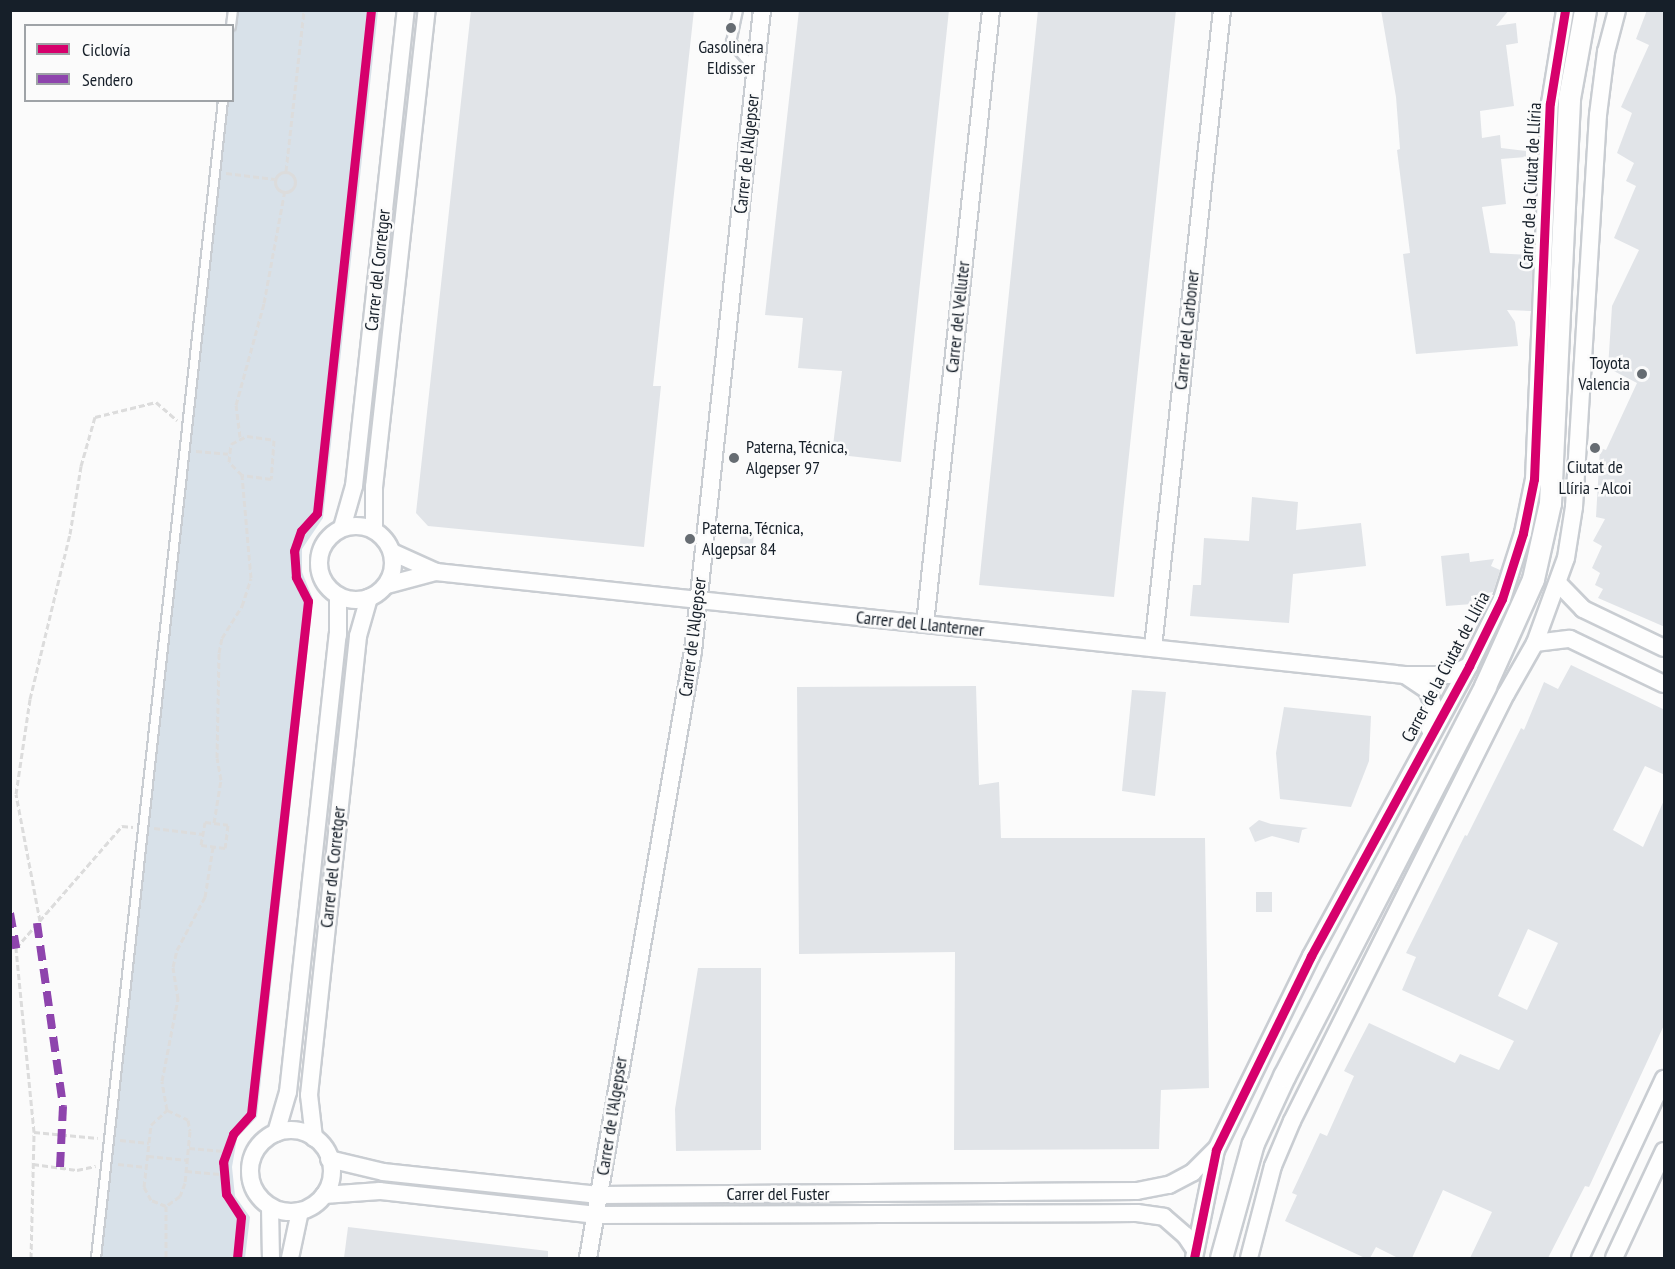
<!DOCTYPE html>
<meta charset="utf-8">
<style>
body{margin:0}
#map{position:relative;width:1675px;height:1269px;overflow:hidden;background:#fbfbfb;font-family:"PT Sans Narrow",sans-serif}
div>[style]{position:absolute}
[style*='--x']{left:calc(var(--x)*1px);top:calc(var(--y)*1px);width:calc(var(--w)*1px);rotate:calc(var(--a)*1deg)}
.green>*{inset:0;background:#d8e1e9}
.building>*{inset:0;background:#e1e4e8}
.path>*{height:3px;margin-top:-1.5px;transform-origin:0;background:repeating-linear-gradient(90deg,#dcdcdc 0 6px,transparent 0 9px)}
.path>.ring{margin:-1.5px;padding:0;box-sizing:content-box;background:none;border:3px solid #dcdcdc;border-radius:50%}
.roads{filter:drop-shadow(2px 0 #c9cdd2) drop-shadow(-2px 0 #c9cdd2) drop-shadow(0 2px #c9cdd2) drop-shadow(0 -2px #c9cdd2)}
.service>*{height:8px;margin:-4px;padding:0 4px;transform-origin:4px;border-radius:4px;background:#fefefe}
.minor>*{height:16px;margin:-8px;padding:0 8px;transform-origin:8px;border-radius:8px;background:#fefefe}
.minor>.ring{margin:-8px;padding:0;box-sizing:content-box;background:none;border:16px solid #fefefe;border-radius:50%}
.tertiary>*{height:21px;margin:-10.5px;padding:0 10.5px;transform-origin:10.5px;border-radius:10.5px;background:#fefefe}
.quiet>*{height:8px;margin-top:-4px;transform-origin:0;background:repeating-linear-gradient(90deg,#8e44ad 0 15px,transparent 0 23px)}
.cycleway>*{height:9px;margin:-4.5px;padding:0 4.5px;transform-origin:4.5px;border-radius:4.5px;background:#d6006c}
.dots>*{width:16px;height:16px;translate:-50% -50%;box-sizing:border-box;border:3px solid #fbfbfb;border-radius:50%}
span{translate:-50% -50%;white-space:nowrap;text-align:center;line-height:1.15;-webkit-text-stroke:5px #fbfbfb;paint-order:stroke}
.poi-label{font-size:18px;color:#161f29}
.right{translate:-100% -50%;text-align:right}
.left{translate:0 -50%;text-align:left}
.street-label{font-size:18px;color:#161f29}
.frame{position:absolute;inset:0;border:12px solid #161f29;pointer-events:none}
.legend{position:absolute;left:24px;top:24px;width:210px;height:78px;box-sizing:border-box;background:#fbfbfb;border:2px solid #9fa3a7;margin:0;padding:8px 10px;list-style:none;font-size:18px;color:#161f29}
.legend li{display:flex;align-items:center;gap:12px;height:30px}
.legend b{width:30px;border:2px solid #9fa3a7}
</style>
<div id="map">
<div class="green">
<i style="clip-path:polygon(228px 11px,378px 11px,323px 518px,302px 549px,302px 572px,313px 599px,257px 1117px,237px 1138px,232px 1167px,235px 1196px,250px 1217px,245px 1258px,92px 1258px,218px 101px,232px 100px,232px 26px,226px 25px)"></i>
</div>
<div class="building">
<i style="clip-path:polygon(471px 10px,694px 10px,653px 386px,661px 386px,644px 547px,428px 526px,416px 513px)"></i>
<i style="clip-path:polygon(799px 10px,949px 10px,901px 462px,832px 454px,842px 371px,798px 368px,803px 318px,765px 315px)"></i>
<i style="clip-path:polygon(1038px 10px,1176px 10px,1114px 597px,979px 585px)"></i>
<i style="clip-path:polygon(1381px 10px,1509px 10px,1496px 26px,1516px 23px,1518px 43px,1506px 45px,1514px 106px,1480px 111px,1482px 138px,1500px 135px,1501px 148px,1526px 151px,1526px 157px,1501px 159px,1506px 204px,1482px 207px,1490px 253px,1533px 255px,1531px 311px,1507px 310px,1515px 322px,1518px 346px,1416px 354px,1403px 254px,1410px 253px,1397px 150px,1400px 149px,1396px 97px)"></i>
<i style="clip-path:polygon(1647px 10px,1665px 10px,1665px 627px,1598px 598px,1603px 589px,1595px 585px,1600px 573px,1592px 568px,1602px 546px,1593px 541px,1605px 519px,1596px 517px,1600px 448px,1606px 450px,1637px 383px,1608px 368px,1612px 306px,1639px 250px,1614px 238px,1636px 186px,1626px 181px,1634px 163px,1617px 153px,1632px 113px,1621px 107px,1649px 45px,1636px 39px)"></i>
<i style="clip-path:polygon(1252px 497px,1298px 502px,1296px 530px,1361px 523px,1366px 566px,1293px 574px,1289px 623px,1190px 616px,1193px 585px,1201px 585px,1204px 538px,1249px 541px)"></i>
<i style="clip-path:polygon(741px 532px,754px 532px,753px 545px,740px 544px)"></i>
<i style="clip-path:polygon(1469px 553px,1470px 562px,1494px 559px,1491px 566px,1500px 570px,1493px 592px,1471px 596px,1472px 604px,1446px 606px,1441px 556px)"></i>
<i style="clip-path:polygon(evenodd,1571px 665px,1665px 710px,1665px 775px,1645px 766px,1613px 830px,1643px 847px,1665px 798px,1665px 1023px,1589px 1187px,1585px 1186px,1548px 1258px,1470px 1258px,1492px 1212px,1443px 1190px,1412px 1258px,1398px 1258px,1376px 1247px,1370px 1258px,1365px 1258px,1285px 1221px,1297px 1195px,1292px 1193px,1320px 1133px,1327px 1136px,1354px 1076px,1344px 1071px,1369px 1023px,1455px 1063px,1460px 1054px,1499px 1070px,1514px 1041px,1402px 990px,1416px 957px,1406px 953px,1465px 835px,1467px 836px,1521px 728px,1524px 730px,1544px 682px,1558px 689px,1571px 665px,1528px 929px,1558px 943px,1527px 1010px,1498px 996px,1528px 929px)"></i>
<i style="clip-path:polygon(976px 686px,979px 785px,999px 782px,1001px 838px,1205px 838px,1209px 1088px,1161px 1090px,1159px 1149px,954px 1150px,955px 952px,799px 954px,797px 687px)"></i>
<i style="clip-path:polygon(1132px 690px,1166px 692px,1155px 796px,1122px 791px)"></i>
<i style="clip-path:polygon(1284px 707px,1371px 716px,1369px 761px,1351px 807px,1280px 799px,1276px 753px)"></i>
<i style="clip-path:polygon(1259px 820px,1271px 824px,1308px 828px,1302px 830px,1299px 843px,1272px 836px,1255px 842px,1249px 828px)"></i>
<i style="clip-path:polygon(1256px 892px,1272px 892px,1272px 912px,1256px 912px)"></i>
<i style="clip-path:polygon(698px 968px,761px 968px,761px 1150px,676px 1151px,675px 1109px)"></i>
<i style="clip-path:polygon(348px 1227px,548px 1251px,548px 1258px,344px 1258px)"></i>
</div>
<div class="path">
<i style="--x:286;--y:171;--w:162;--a:-83.6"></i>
<i class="ring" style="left:275px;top:172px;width:17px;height:17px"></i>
<i style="--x:226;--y:173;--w:49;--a:7"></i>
<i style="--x:247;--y:436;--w:27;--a:8"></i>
<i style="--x:274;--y:440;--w:39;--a:94"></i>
<i style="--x:271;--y:479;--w:29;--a:-172"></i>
<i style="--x:242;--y:475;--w:18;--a:-135"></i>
<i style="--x:229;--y:462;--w:18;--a:-84"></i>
<i style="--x:231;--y:444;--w:18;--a:-27"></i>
<i style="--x:240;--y:437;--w:32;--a:-97"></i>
<i style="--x:236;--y:405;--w:106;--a:-74.6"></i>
<i style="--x:264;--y:303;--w:115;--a:-79.5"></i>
<i style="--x:196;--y:451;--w:32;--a:5"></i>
<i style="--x:205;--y:822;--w:23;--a:7"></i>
<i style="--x:228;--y:825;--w:23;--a:97"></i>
<i style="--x:225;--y:848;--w:24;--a:-173"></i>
<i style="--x:201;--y:845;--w:23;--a:-80"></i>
<i style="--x:214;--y:823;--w:44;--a:-80.8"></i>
<i style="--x:221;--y:780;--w:22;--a:-100"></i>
<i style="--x:217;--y:758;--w:105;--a:-88.9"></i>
<i style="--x:219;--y:653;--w:15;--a:-79"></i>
<i style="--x:222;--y:638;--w:38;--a:-58"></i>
<i style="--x:242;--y:606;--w:29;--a:-72"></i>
<i style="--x:251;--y:578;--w:103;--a:-95"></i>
<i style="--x:154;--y:828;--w:49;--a:7"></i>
<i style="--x:40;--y:921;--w:129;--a:-100.7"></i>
<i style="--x:16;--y:794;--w:96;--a:-81.6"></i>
<i style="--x:30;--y:699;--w:170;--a:-76.4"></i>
<i style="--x:70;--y:534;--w:69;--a:-80.8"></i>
<i style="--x:81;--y:466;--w:51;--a:-74.1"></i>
<i style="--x:95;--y:417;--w:63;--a:-13.8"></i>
<i style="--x:156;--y:402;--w:28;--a:41"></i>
<i style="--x:167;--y:1110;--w:29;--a:-100"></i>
<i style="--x:162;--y:1081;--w:84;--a:-79"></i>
<i style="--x:178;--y:999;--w:32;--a:-99"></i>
<i style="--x:173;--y:967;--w:17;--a:-77"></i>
<i style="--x:177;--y:950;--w:60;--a:-62.2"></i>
<i style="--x:205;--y:897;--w:51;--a:-80.9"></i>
<i style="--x:167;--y:1110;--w:23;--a:25"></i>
<i style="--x:188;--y:1120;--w:11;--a:80"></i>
<i style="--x:190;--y:1131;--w:52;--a:95.5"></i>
<i style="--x:185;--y:1183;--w:14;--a:111"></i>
<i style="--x:180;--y:1196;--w:17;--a:144"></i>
<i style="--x:166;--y:1206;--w:16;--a:-158"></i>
<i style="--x:151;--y:1200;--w:15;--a:-118"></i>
<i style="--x:144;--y:1187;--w:62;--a:-83.6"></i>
<i style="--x:151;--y:1125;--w:22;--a:-43"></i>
<i style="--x:34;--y:1132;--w:64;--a:5.4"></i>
<i style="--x:120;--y:1140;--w:29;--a:6"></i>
<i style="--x:189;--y:1148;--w:38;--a:5"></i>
<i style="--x:148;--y:1156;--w:40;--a:5.7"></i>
<i style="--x:33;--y:1164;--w:44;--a:7.8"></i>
<i style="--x:77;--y:1170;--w:19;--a:-12"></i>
<i style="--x:118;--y:1164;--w:28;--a:6"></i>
<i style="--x:186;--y:1171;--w:37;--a:5"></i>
<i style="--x:166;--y:1206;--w:52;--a:90"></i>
<i style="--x:31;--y:1258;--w:126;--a:-88.6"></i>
<i style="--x:34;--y:1132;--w:185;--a:-95.6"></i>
<i style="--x:16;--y:948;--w:162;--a:-49"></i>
<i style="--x:122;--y:826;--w:11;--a:5"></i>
</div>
<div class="roads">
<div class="service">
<i style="--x:738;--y:10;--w:33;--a:102"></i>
<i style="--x:731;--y:42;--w:35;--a:49"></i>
<i style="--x:231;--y:26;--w:16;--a:-83"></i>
<i style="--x:96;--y:1258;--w:1165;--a:-83.74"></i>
</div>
<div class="minor">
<i class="ring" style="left:319px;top:526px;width:58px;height:58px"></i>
<i style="--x:342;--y:528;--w:44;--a:-74.1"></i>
<i style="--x:354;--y:486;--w:479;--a:-83.8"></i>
<i style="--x:374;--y:529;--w:42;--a:-90"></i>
<i style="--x:374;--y:487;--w:480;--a:-83.7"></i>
<i style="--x:392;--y:552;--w:48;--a:24.4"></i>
<i style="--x:436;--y:572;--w:974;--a:6.07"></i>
<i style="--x:1405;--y:675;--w:44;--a:0"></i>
<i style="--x:1449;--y:675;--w:22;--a:-24"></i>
<i style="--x:1559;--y:584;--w:35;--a:46"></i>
<i style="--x:1583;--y:609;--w:90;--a:25.7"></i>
<i style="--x:387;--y:585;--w:51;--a:-14.9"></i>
<i style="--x:925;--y:624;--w:618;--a:-83.86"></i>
<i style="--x:1535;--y:643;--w:35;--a:-7"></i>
<i style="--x:1570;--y:639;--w:104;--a:25.6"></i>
<i style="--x:1153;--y:648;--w:642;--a:-83.83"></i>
<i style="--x:1405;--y:675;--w:27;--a:34"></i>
<i style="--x:1427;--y:690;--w:21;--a:67"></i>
<i style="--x:1435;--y:709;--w:21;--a:104"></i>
<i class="ring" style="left:250px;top:1130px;width:66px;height:66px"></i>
<i style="--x:276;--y:1133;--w:43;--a:-73.7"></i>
<i style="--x:288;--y:1092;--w:460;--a:-83.8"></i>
<i style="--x:338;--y:635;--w:39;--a:-90"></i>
<i style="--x:314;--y:1138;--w:43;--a:-96.6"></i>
<i style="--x:309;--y:1095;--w:462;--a:-83.9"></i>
<i style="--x:358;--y:636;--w:40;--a:-74"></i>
<i style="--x:329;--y:1159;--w:56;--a:13.5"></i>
<i style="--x:383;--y:1172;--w:217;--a:6.1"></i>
<i style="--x:599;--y:1195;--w:538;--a:-0.43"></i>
<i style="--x:1137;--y:1191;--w:33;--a:-11"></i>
<i style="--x:1169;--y:1185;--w:27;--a:-28"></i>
<i style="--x:1193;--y:1172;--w:31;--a:-45"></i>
<i style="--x:324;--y:1195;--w:56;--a:-4.1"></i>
<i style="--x:380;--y:1191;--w:217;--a:6.3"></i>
<i style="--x:596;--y:1215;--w:541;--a:-0.21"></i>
<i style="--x:1137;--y:1213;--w:27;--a:8"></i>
<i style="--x:1164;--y:1217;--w:28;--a:41"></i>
<i style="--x:1185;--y:1235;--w:18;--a:56"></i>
<i style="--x:270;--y:1207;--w:51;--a:88.9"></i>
<i style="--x:290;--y:1258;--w:48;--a:-78"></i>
<i style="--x:588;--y:1258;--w:616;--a:-80.19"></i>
<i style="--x:693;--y:651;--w:645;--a:-83.86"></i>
<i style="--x:1194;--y:1258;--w:110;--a:-78.5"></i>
<i style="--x:1216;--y:1150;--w:216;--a:-63.9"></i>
<i style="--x:1311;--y:956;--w:330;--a:-61.4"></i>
<i style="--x:1469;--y:666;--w:75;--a:-63.8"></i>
<i style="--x:1502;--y:599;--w:69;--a:-72.3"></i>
<i style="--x:1523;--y:533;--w:55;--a:-78.5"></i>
<i style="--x:1534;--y:479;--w:376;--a:-87.6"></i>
<i style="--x:1550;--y:103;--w:94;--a:-80.8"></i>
<i style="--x:1249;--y:1258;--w:95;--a:-75.4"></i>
<i style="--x:1273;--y:1166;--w:49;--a:-67.1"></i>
<i style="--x:1292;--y:1121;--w:478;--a:-63.4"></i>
<i style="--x:1506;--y:694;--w:59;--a:-60.4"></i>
<i style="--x:1535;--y:643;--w:90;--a:-70"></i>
<i style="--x:1566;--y:558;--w:52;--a:-81.1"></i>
<i style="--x:1574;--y:507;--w:393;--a:-86.5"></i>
<i style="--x:1598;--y:115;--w:64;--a:-82.8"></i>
<i style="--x:1606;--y:52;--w:43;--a:-75.3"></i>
<i style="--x:1580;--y:1258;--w:198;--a:-64.9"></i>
<i style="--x:1614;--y:1258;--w:118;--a:-65"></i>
</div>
<div class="tertiary">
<i style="--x:1221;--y:1258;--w:119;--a:-74.5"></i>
<i style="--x:1253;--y:1143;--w:74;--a:-65.2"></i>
<i style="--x:1284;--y:1076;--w:439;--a:-62.7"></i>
<i style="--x:1485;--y:686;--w:117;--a:-65.8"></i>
<i style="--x:1533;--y:579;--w:78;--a:-77.4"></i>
<i style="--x:1550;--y:503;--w:405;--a:-87.3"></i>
<i style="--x:1569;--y:98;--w:89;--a:-79.7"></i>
</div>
</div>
<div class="quiet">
<i style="--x:10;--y:913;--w:36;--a:80"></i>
<i style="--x:37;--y:923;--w:185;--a:81.9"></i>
<i style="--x:63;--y:1106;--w:62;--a:92.8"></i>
</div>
<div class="cycleway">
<i style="--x:237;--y:1258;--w:41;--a:-84.4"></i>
<i style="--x:241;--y:1217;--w:27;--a:-123"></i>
<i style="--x:226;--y:1194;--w:32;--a:-95"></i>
<i style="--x:223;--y:1162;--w:30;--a:-70"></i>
<i style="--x:233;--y:1134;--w:27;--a:-48"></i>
<i style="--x:251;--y:1114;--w:516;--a:-83.66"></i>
<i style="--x:308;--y:601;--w:27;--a:-117"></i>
<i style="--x:296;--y:577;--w:26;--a:-94"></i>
<i style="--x:294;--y:551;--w:21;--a:-71"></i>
<i style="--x:301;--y:531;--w:24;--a:-48"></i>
<i style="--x:317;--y:513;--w:506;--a:-83.87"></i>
<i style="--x:1194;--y:1258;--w:110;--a:-78.5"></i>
<i style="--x:1216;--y:1150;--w:216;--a:-63.9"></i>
<i style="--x:1311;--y:956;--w:330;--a:-61.4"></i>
<i style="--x:1469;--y:666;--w:75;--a:-63.8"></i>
<i style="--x:1502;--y:599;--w:69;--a:-72.3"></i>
<i style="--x:1523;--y:533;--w:55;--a:-78.5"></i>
<i style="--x:1534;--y:479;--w:376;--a:-87.6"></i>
<i style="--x:1550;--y:103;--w:94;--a:-80.8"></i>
</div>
<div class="dots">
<i style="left:731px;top:28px;background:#666c72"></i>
<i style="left:1642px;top:374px;background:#666c72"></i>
<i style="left:1595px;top:448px;background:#666c72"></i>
<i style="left:734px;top:458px;background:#666c72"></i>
<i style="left:690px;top:539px;background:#666c72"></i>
</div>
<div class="poi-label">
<span style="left:731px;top:58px">Gasolinera<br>Eldisser</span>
<span class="right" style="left:1630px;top:374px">Toyota<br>Valencia</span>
<span class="left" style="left:746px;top:458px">Paterna, Técnica,<br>Algepser 97</span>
<span style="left:1595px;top:478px">Ciutat de<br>Llíria - Alcoi</span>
<span class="left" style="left:702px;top:539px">Paterna, Técnica,<br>Algepsar 84</span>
</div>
<div class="street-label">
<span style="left:747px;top:154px;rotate:-84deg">Carrer de l'Algepser</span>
<span style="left:1531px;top:186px;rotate:-87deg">Carrer de la Ciutat de Llíria</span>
<span style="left:378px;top:270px;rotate:-84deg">Carrer del Corretger</span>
<span style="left:958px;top:317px;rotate:-84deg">Carrer del Velluter</span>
<span style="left:1187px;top:330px;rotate:-84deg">Carrer del Carboner</span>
<span style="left:920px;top:624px;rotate:6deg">Carrer del Llanterner</span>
<span style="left:693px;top:637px;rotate:-83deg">Carrer de l'Algepser</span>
<span style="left:1446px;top:667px;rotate:-62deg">Carrer de la Ciutat de Llíria</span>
<span style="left:333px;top:867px;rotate:-84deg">Carrer del Corretger</span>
<span style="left:612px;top:1116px;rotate:-81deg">Carrer de l'Algepser</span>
<span style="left:778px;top:1194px">Carrer del Fuster</span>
</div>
<div class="frame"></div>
<ul class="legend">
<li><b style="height:8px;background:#d6006c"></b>Ciclovía</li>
<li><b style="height:8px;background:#8e44ad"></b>Sendero</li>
</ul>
</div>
